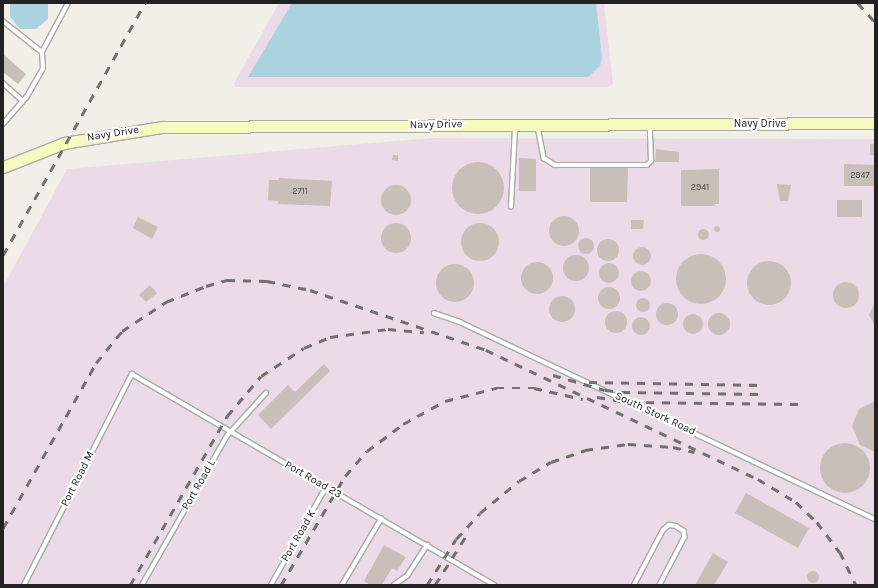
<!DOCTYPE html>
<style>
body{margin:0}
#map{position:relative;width:878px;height:588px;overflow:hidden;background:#f2efe9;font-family:Karla,sans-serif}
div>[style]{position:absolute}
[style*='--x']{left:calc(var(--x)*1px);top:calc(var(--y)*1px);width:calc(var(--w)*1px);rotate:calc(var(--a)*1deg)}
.industrial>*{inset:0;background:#ebdbe8}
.water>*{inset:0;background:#aad3df}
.building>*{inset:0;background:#c7bfb8}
.round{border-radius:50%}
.roads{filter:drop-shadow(1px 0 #a9a9a9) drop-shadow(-1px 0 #a9a9a9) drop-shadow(0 1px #a9a9a9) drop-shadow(0 -1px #a9a9a9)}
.lane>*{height:3.5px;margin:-1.75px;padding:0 1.75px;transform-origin:1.75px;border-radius:1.75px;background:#fff}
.secondary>*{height:11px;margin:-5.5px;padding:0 5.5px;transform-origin:5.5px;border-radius:5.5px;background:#f7fabf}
.rail>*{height:2.5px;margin-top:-1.25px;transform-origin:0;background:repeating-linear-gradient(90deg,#707070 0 8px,transparent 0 16px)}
span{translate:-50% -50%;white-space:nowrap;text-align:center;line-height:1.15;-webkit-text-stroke:4px #fff;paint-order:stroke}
.number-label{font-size:9px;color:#4b4948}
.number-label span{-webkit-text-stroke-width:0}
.street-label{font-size:11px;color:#222}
.frame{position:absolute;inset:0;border:4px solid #222;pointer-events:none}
</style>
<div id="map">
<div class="industrial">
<i style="clip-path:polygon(279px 3px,604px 3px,613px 84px,609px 87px,235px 87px,234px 83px)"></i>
<i style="clip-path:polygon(431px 138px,875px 139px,875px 585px,3px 585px,3px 287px,67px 169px)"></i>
</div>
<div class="water">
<i style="clip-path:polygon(10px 3px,48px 3px,48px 19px,36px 29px,20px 29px,10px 17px)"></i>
<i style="clip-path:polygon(292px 3px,596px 3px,602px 58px,600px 66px,588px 77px,248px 77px)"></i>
</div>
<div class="building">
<i style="clip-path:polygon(3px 54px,26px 74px,18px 84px,3px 72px)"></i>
<i style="clip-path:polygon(870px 144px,875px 144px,875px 155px,870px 155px)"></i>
<i style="clip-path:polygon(656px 149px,679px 152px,679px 162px,655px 162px)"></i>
<i style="clip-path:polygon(393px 155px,398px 155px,398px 161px,392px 160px)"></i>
<i style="clip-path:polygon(519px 158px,536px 159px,536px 191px,519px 191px)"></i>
<i class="round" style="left:452px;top:162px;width:52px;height:52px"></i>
<i style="clip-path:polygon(844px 164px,875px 165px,875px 186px,844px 186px)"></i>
<i style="clip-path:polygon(590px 168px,628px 168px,627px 202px,590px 202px)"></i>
<i style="clip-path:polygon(719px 169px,719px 204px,715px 204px,715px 206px,681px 206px,681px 170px)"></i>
<i style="clip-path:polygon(279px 178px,332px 181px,330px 206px,278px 204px,278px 201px,268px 200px,269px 180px,279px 180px)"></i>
<i style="clip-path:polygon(777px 184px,791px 185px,788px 201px,780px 201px)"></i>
<i class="round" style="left:381px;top:185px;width:30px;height:30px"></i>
<i style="clip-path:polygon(837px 200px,862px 200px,862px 217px,837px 217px)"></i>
<i class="round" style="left:549px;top:216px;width:30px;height:30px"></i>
<i style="clip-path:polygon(138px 217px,158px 227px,152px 239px,133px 228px)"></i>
<i style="clip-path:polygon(631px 220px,644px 220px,643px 229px,631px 229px)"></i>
<i class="round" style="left:461px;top:223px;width:38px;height:38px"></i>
<i class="round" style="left:381px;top:223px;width:30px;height:30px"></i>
<i class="round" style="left:714px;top:226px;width:6px;height:6px"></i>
<i class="round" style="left:697.5px;top:228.5px;width:11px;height:11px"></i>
<i class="round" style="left:578px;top:238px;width:16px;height:16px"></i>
<i class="round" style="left:597px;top:239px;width:22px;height:22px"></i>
<i class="round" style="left:633px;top:247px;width:18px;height:18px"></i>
<i class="round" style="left:676px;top:254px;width:50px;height:50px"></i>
<i class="round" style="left:563px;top:255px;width:26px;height:26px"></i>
<i class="round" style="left:747px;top:261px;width:44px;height:44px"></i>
<i class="round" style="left:521px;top:262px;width:32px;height:32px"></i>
<i class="round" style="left:599px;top:263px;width:20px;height:20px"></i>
<i class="round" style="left:436px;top:264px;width:38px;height:38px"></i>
<i class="round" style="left:631px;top:271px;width:20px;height:20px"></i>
<i class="round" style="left:833px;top:282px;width:26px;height:26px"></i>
<i style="clip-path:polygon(150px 285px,157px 293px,146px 302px,139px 295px)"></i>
<i class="round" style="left:598px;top:287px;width:22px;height:22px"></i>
<i class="round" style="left:549px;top:296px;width:26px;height:26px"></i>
<i class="round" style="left:636px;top:298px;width:14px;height:14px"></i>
<i style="clip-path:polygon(875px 302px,875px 326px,869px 315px)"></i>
<i class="round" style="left:656px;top:303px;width:22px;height:22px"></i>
<i class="round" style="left:605px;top:311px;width:22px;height:22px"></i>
<i class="round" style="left:708px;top:313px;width:22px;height:22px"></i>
<i class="round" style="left:683px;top:314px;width:20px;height:20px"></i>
<i class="round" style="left:632px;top:317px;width:18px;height:18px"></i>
<i style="clip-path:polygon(324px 364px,330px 371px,271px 429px,258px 415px,288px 385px,295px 392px)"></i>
<i style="clip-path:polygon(875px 401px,875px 452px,860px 445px,852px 426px,859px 409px)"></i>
<i class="round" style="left:820px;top:443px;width:50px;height:50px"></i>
<i style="clip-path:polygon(746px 493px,809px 528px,798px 548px,735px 513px)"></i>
<i style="clip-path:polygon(384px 545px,406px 557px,397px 571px,392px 568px,382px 585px,370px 585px,364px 581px)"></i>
<i style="clip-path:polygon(713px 553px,728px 562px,714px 585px,695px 585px)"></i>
<i class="round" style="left:807px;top:571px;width:12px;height:12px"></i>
</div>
<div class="roads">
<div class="lane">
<i style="--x:3;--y:21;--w:50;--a:38.5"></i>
<i style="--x:3;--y:83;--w:27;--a:42"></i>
<i style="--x:3;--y:124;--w:35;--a:-49"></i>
<i style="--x:26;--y:98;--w:34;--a:-60"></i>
<i style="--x:43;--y:68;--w:16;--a:-94"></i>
<i style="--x:42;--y:52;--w:55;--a:-62"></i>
<i style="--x:538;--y:127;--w:32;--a:79"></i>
<i style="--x:544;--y:158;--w:13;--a:32"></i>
<i style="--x:555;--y:165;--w:92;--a:0"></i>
<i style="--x:647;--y:165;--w:6;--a:-45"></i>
<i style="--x:651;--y:161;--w:36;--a:-92"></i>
<i style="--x:511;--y:207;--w:80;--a:-87.1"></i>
<i style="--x:434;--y:313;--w:28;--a:19"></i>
<i style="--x:460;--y:322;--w:459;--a:25.4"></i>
<i style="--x:24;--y:585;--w:237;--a:-62.9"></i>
<i style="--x:132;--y:374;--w:420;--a:30.2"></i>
<i style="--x:142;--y:585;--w:172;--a:-60.3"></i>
<i style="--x:227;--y:436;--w:58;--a:-47.8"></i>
<i style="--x:271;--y:585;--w:112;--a:-60.7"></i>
<i style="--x:342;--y:585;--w:77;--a:-59.4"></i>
<i style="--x:394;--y:585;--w:16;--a:-35"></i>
<i style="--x:407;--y:576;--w:37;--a:-57"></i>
<i style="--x:634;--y:585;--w:62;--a:-62.2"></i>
<i style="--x:663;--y:530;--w:8;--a:-40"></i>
<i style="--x:669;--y:525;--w:7;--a:8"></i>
<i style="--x:676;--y:526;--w:9;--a:32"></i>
<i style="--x:684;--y:531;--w:6;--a:81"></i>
<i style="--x:685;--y:537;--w:54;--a:117.5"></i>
</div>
<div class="secondary">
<i style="--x:3;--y:167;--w:66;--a:-21.5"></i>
<i style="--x:64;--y:143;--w:99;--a:-9.3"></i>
<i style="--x:162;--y:127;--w:713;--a:-0.32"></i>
</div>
</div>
<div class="rail">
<i style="--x:858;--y:3;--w:25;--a:48"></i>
<i style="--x:3;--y:255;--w:289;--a:-60.6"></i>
<i style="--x:553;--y:375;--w:54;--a:16.1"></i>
<i style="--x:605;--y:390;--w:17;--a:7"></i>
<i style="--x:622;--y:392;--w:137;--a:0.8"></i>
<i style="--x:589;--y:382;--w:170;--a:1"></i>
<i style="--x:597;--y:397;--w:33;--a:9"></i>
<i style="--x:630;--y:402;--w:169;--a:0.7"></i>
<i style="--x:3;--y:528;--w:189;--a:-60.6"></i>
<i style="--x:96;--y:363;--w:41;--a:-50.9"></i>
<i style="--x:122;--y:331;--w:53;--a:-33.4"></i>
<i style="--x:166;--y:302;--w:43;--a:-21.8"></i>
<i style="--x:206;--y:286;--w:22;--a:-16"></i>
<i style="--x:227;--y:280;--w:40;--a:1.4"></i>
<i style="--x:267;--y:281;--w:44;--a:11.8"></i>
<i style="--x:310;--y:290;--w:186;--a:18.8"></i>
<i style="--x:486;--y:350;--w:301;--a:25.4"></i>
<i style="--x:758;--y:479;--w:44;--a:31.2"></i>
<i style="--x:796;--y:502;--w:29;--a:44"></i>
<i style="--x:817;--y:522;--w:38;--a:53"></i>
<i style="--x:840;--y:552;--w:37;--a:64"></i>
<i style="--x:130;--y:585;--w:195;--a:-60.1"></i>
<i style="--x:227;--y:416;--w:52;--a:-49.6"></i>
<i style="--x:261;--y:376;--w:51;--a:-33.1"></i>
<i style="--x:304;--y:348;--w:28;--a:-23"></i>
<i style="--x:330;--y:337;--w:59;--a:-7.9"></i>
<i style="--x:388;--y:329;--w:36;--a:5"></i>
<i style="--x:281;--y:585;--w:126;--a:-59.6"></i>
<i style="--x:345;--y:476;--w:33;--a:-49"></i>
<i style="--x:367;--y:451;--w:45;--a:-36.9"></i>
<i style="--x:403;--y:424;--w:48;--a:-28.7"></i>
<i style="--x:445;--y:401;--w:53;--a:-14.3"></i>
<i style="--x:496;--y:388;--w:38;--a:0"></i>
<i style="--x:534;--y:388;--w:50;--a:12.7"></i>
<i style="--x:427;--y:585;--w:54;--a:-57.8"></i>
<i style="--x:456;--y:539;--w:35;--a:-47"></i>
<i style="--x:480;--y:513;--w:50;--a:-39.4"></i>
<i style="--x:519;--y:481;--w:37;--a:-31"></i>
<i style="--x:551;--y:462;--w:36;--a:-19"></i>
<i style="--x:585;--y:450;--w:43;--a:-7.9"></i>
<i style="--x:628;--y:444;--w:45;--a:3.8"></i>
<i style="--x:673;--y:447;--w:22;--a:13"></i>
<i style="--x:435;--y:585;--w:64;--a:-57.8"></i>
</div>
<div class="number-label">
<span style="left:860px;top:175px">2947</span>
<span style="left:700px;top:187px">2941</span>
<span style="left:300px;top:191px">2711</span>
</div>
<div class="street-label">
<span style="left:760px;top:124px">Navy Drive</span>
<span style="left:436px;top:125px;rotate:-1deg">Navy Drive</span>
<span style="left:113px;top:134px;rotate:-9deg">Navy Drive</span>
<span style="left:655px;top:414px;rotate:25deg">South Stork Road</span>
<span style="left:78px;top:479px;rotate:-63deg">Port Road M</span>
<span style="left:313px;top:480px;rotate:30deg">Port Road 23</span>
<span style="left:199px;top:485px;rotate:-60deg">Port Road L</span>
<span style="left:299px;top:536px;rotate:-60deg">Port Road K</span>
</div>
<div class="frame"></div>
</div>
